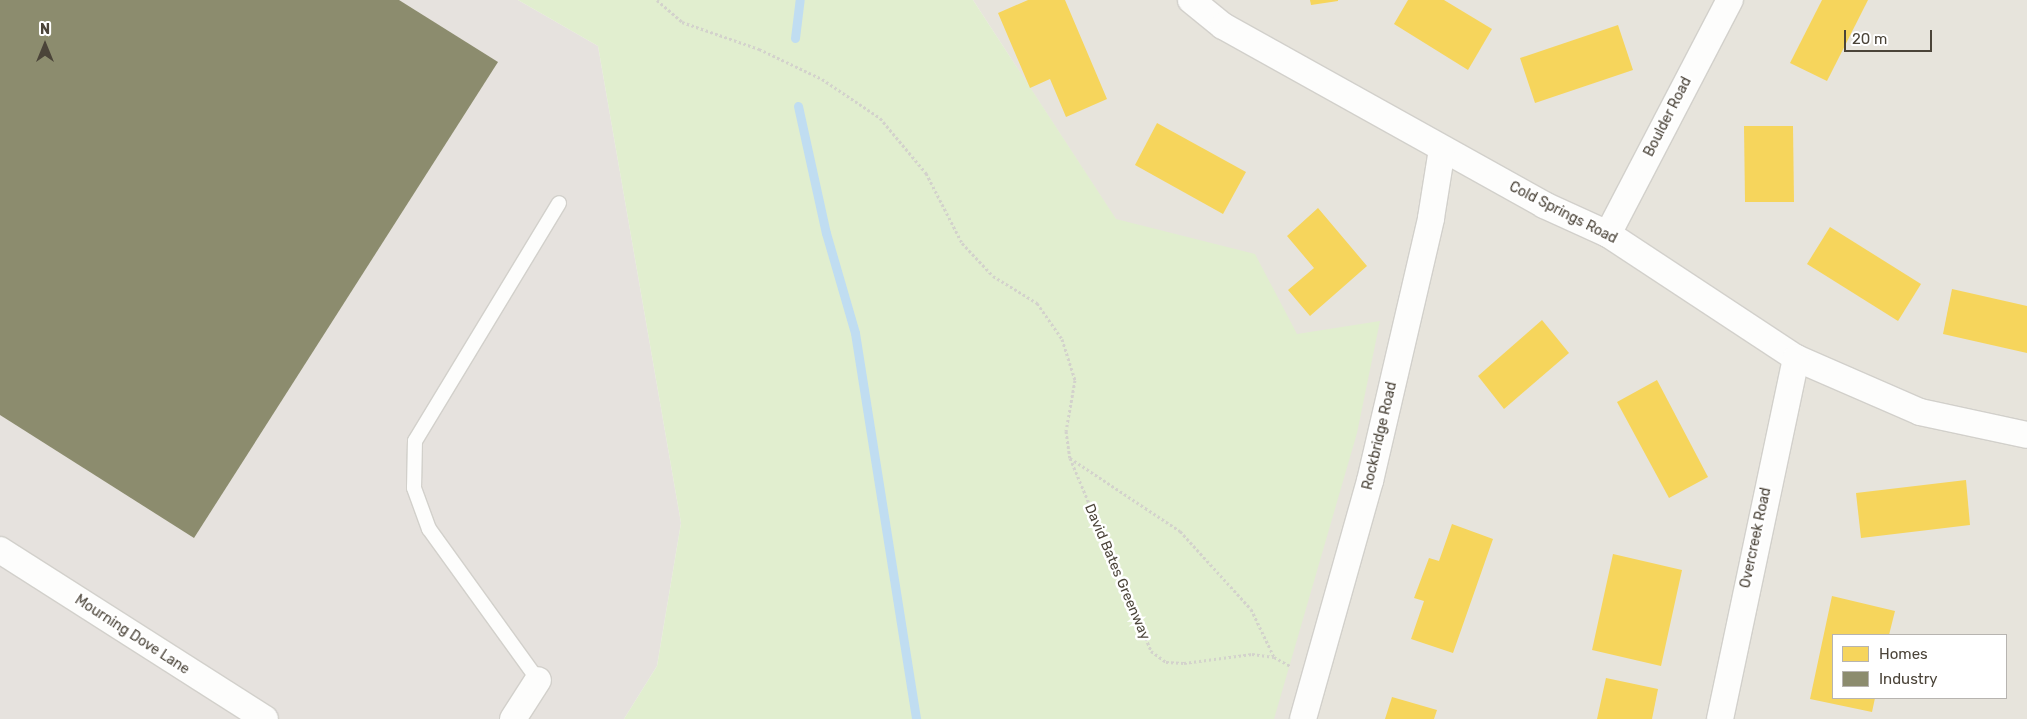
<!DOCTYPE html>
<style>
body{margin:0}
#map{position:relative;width:2027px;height:719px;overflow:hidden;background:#f4f2ee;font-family:Rubik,sans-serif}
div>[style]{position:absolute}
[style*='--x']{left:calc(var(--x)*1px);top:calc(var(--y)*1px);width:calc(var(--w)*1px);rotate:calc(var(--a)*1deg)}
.residential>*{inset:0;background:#e7e4dc}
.industrial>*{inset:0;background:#e6e2de}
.green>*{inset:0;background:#e1eecf}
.homes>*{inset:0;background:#f6d55c}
.industry>*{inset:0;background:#8c8c6e}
.stream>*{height:9px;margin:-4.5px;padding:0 4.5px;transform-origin:4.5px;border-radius:4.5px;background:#c0ddf1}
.path>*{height:3px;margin-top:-1.5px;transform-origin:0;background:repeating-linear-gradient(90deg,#d3d2cc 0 2.5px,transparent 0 5px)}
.roads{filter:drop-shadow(1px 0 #d2d0cb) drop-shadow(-1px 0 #d2d0cb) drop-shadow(0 1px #d2d0cb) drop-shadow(0 -1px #d2d0cb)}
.lane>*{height:14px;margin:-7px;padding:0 7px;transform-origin:7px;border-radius:7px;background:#fdfdfc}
.street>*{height:26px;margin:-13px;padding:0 13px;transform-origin:13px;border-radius:13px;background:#fdfdfc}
span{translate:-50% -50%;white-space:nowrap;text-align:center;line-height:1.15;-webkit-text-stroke:5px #fff;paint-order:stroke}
.street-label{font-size:14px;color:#4b4439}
.legend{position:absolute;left:1832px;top:634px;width:175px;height:65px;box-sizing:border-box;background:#fff;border:1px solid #b7b4b0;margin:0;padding:6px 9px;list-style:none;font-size:15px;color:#4b4439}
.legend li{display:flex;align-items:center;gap:10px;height:25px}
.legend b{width:25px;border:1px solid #b7b4b0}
.north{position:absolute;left:20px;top:20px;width:50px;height:50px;-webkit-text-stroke:4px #fff;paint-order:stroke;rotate:0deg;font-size:14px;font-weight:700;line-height:20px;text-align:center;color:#4b4439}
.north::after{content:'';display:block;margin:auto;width:18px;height:22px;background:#4b4439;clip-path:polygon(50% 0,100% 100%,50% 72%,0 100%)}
.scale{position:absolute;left:1844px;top:30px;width:88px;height:22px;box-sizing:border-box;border:2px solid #4b4439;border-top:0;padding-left:6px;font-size:15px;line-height:18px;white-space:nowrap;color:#4b4439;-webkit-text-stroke:4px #fff;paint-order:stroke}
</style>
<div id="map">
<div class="residential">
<i style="clip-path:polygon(evenodd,973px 0,2027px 0,2027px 719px,1151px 719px,1224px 386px,973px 0,1833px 635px,2006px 635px,2006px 698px,1833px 698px,1833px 635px)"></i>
</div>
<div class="industrial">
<i style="clip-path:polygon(0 0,518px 0,598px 46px,681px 523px,657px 666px,624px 719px,0 719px)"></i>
</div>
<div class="green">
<i style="clip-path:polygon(518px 0,973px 0,1116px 219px,1255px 254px,1297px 334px,1380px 321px,1357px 433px,1274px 719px,624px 719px,657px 666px,681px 523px,598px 46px)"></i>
</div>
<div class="homes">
<i style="clip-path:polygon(1028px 0,1065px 0,1107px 99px,1066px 117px,1050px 79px,1030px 88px,998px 13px)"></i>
<i style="clip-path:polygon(1310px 0,1338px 0,1338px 1px,1311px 5px)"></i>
<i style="clip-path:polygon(1408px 0,1444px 0,1492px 29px,1468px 70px,1394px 24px)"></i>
<i style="clip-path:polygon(1822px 0,1868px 0,1827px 81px,1790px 63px)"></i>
<i style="clip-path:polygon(1618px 25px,1633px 70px,1535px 103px,1520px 58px)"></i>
<i style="clip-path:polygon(1157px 123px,1246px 172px,1223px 214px,1135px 165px)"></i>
<i style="clip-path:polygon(1744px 126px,1793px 126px,1794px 202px,1745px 202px)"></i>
<i style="clip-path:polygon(1318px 208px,1367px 266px,1310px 316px,1288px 290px,1314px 268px,1287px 236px)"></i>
<i style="clip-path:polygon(1830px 227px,1921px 284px,1898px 321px,1807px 264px)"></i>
<i style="clip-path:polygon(1952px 289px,2027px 306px,2027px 353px,1943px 334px)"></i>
<i style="clip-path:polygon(1542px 320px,1569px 353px,1504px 409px,1478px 376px)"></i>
<i style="clip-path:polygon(1657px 380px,1708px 477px,1669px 498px,1617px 402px)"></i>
<i style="clip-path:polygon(1966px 480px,1970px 525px,1861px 538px,1856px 493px)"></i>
<i style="clip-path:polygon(1452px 524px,1493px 539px,1453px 653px,1411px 639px,1424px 601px,1414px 598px,1429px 558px,1439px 561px)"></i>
<i style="clip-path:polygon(1613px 554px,1682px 570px,1661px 666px,1592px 650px)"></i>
<i style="clip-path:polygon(1832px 596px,1895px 611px,1889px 635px,1833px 635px,1833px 698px,1875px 698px,1872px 712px,1810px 699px)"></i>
<i style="clip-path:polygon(1606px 678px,1658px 689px,1652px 719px,1597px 719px)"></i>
<i style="clip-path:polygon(1392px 697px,1437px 710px,1434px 719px,1385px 719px)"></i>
</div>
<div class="industry">
<i style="clip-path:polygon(0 0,399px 0,498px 62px,194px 538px,0 415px)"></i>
</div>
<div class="stream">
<i style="--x:795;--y:38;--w:38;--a:-83"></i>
<i style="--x:798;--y:106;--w:130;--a:77.6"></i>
<i style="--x:826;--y:233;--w:104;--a:73.8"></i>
<i style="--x:855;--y:333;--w:391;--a:81"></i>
</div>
<div class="path">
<i style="--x:657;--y:0;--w:33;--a:41"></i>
<i style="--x:682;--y:22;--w:82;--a:19.3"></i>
<i style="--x:759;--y:49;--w:70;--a:25.5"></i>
<i style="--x:822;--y:79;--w:70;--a:33.9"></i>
<i style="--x:880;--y:118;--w:72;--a:50.1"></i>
<i style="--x:926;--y:173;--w:79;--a:62.8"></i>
<i style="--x:962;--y:243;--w:45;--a:46.8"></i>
<i style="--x:993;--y:276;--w:52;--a:31.5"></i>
<i style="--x:1037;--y:303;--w:44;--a:55.2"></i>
<i style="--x:1062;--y:339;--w:43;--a:72.4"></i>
<i style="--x:1075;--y:380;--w:52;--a:100"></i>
<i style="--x:1066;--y:431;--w:27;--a:82"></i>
<i style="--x:1070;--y:458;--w:132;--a:33.6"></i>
<i style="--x:1180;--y:531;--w:105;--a:47.7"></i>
<i style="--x:1251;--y:609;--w:53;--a:64.4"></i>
<i style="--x:1274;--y:657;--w:18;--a:29"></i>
<i style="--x:1070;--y:458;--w:209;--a:67.2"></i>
<i style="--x:1151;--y:651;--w:19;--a:36"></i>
<i style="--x:1166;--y:662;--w:18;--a:3"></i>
<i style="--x:1184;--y:663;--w:69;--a:-7.5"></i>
<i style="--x:1252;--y:654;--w:22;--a:8"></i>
</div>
<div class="roads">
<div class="lane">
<i style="--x:538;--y:680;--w:186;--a:-125.8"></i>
<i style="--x:429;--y:529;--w:44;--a:-110.1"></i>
<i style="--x:414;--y:488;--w:47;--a:-88.8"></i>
<i style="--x:415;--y:441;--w:278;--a:-58.8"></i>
</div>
<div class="street">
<i style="--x:1191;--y:0;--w:41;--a:39.1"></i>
<i style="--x:1223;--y:26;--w:368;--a:29.1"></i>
<i style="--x:1544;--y:205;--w:70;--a:24.4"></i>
<i style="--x:1608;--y:234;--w:225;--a:33.4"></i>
<i style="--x:1796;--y:358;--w:135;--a:23.5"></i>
<i style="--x:1920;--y:412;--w:109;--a:12.1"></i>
<i style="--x:1608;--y:234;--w:264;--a:-62.5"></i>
<i style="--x:0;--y:550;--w:314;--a:32.5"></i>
<i style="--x:513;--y:719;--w:46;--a:-57.3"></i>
<i style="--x:1303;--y:719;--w:247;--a:-74.3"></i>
<i style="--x:1370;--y:481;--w:270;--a:-76.9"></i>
<i style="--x:1431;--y:218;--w:70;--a:-80.9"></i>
<i style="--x:1720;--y:719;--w:369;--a:-78.1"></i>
</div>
</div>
<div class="street-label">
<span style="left:1668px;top:117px;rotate:-63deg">Boulder Road</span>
<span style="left:1563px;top:213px;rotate:27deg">Cold Springs Road</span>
<span style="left:1380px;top:436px;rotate:-77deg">Rockbridge Road</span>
<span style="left:1756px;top:538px;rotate:-78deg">Overcreek Road</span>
<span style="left:1117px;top:572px;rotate:67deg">David Bates Greenway</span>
<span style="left:132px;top:635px;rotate:33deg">Mourning Dove Lane</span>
</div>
<ul class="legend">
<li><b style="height:14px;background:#f6d55c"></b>Homes</li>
<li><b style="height:14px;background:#8c8c6e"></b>Industry</li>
</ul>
<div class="north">N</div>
<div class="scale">20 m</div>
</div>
